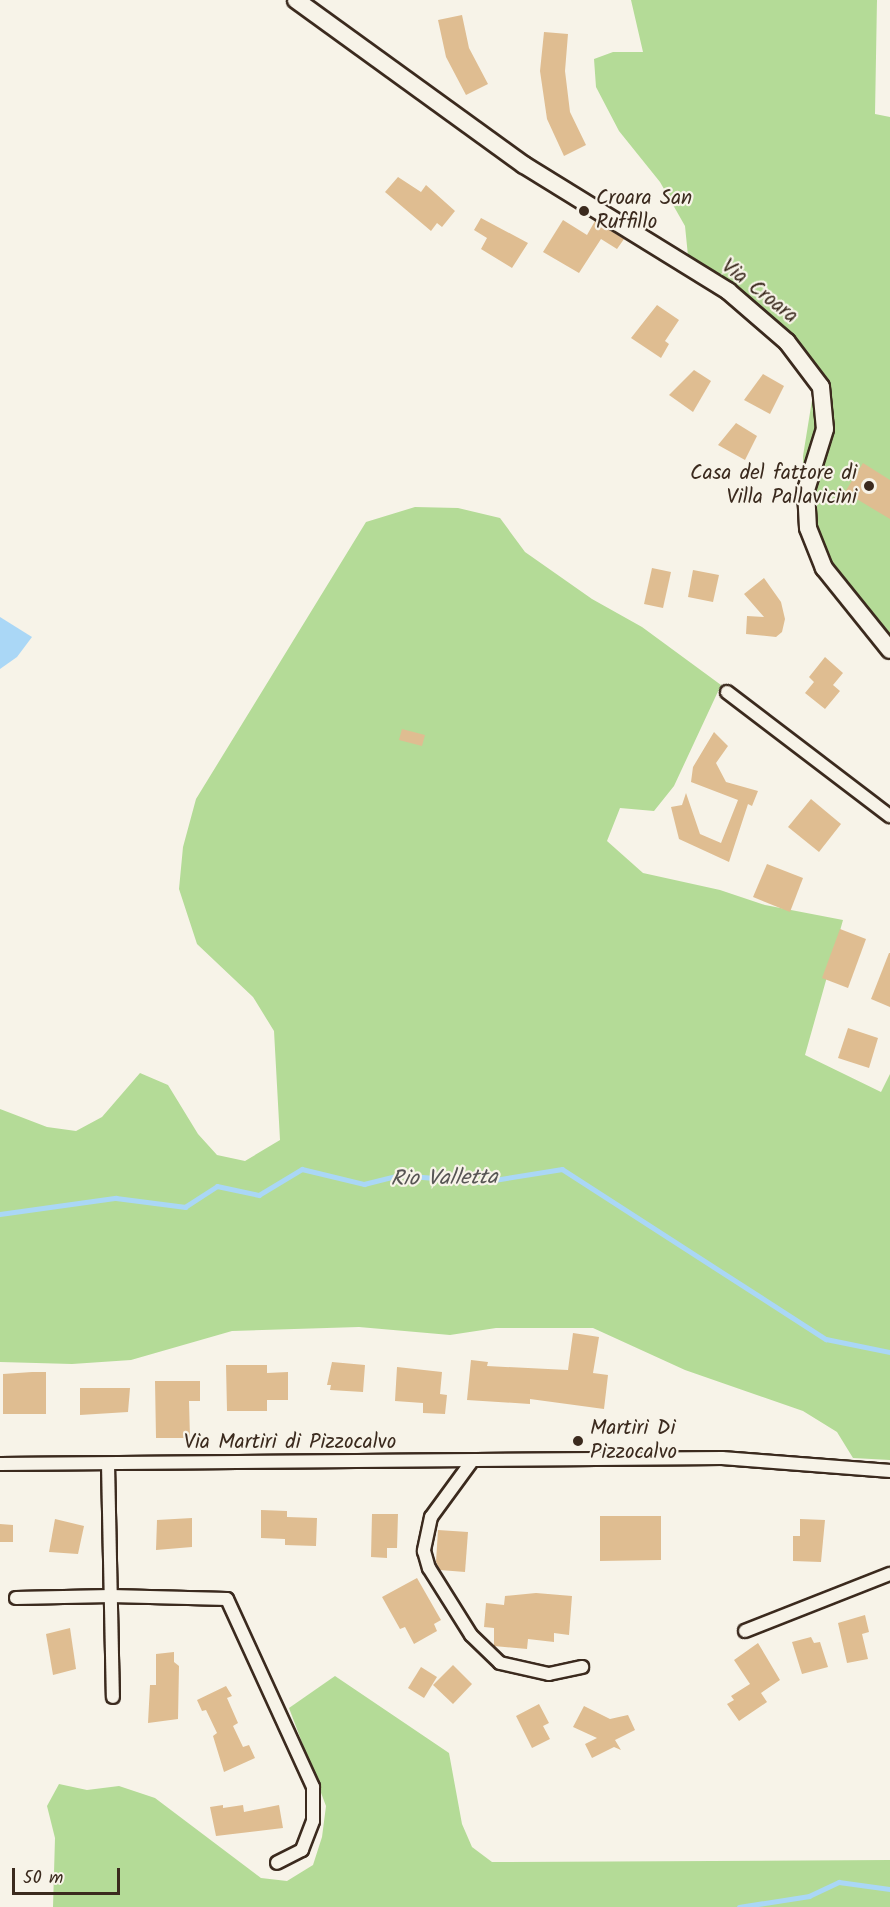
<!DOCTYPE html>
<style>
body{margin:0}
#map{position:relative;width:890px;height:1907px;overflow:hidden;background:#f7f3e8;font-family:Kalam,sans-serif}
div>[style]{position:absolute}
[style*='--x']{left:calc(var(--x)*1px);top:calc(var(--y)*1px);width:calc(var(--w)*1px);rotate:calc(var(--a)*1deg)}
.green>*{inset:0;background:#b4db97}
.water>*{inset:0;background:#aad7f6}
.stream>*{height:4.5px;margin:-2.25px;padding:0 2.25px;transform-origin:2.25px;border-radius:2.25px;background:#aad7f6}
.building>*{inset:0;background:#dfbd91}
.roads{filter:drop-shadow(2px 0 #3b2a1e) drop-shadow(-2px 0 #3b2a1e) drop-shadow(0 2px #3b2a1e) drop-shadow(0 -2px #3b2a1e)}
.street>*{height:12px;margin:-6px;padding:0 6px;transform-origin:6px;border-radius:6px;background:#f7f3e8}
.secondary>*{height:16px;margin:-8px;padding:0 8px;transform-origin:8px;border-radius:8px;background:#f7f3e8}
.dots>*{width:16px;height:16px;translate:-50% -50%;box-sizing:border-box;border:3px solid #f7f3e8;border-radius:50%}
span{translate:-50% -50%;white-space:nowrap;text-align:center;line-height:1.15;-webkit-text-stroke:4.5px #f7f3e8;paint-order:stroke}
.poi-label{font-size:21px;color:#3b2a1e}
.left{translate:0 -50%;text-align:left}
.right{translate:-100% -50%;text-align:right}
.street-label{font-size:21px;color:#3b2a1e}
.water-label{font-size:22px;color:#575554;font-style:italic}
.scale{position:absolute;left:12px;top:1868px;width:108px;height:27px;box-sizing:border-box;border:3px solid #3b2a1e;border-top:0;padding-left:8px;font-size:18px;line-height:21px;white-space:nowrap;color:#3b2a1e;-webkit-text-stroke:4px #f7f3e8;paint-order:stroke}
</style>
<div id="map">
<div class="green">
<i style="clip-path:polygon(631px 0,877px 0,875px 114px,890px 117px,890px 652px,804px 518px,803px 456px,813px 394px,800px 365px,731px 286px,688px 256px,685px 226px,660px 182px,619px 131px,596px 87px,594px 59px,613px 52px,643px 52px)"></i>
<i style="clip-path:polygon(415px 507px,458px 508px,500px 518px,525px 552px,592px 599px,642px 627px,721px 685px,674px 786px,654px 811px,620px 808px,607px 841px,643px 873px,720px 890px,765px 905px,843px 920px,805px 1055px,881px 1092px,890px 1074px,890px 1460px,853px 1458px,837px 1432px,803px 1411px,685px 1370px,593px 1328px,496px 1328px,450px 1335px,359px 1327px,232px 1331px,131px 1360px,72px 1364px,0 1362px,0 1109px,47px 1127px,76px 1131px,102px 1117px,140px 1073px,168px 1085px,198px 1134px,217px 1155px,245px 1161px,280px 1140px,274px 1031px,253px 997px,197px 944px,179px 889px,183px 847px,196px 799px,366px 522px)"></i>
<i style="clip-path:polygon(335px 1676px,449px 1753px,462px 1824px,472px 1847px,492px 1862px,890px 1860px,890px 1907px,53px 1907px,55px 1838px,47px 1806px,59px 1784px,87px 1790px,119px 1786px,155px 1798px,261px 1878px,287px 1881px,313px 1865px,322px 1837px,326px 1806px,289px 1708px)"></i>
</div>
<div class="water">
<i style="clip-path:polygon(0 617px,32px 637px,17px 657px,0 669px)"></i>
</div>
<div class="stream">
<i style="--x:0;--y:1214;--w:117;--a:-7.9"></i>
<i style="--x:116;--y:1198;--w:70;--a:7.4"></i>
<i style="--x:185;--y:1207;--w:38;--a:-33"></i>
<i style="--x:217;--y:1186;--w:43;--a:12.1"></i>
<i style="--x:259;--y:1195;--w:50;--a:-31.2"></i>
<i style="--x:302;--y:1169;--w:64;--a:13.6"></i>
<i style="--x:364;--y:1184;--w:36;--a:-14"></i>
<i style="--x:399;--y:1175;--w:83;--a:4.8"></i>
<i style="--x:482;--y:1182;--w:81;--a:-9.2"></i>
<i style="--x:562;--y:1169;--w:314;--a:32.8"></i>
<i style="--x:826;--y:1339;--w:65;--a:11.5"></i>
<i style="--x:739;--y:1907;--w:71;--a:-8.9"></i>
<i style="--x:809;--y:1896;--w:33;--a:-25"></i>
<i style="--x:839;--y:1882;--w:51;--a:7.8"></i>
</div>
<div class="building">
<i style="clip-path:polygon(462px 15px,469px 48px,488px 84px,466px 95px,446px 57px,438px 20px)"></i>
<i style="clip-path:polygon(544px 32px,568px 34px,565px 71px,570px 112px,586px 145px,564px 156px,547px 119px,540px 71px)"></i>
<i style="clip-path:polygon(398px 177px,421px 192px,426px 185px,455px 211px,442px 227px,437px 223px,431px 231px,385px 192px)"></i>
<i style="clip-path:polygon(481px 218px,528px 243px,512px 268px,481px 249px,487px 238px,474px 230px)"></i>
<i style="clip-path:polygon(563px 220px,587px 235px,595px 221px,624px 239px,617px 249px,601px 239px,579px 273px,543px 252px)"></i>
<i style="clip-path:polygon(657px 305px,679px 320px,665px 341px,669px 344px,661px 358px,631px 338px)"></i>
<i style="clip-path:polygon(694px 370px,711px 381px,693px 412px,669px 395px)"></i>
<i style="clip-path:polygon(763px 374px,784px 386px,770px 414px,744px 400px)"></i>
<i style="clip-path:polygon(736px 423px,757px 436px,745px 460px,718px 445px)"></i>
<i style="clip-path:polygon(863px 463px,890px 480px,890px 519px,845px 492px)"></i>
<i style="clip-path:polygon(652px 568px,671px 572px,663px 608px,644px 604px)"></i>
<i style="clip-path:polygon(693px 570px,719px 575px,713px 602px,688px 597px)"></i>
<i style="clip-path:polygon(764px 578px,781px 602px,785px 619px,782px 632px,776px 637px,746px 634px,747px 616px,764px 617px,744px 594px)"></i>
<i style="clip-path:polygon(825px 657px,843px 673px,833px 685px,840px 691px,825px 709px,805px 693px,814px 682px,809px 677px)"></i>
<i style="clip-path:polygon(402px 729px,425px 735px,422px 746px,399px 740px)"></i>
<i style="clip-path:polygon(714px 732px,728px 746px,716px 763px,726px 782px,758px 791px,752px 806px,748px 804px,729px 862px,679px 839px,671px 807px,682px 805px,686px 793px,700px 834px,721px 843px,738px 800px,691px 782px,693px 767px)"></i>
<i style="clip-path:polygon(811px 799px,841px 824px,819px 852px,788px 827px)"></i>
<i style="clip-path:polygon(767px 864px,803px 878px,790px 912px,753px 897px)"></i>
<i style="clip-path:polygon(840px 929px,866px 939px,848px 988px,822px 978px)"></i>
<i style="clip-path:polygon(889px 953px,890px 953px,890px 1007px,871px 999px)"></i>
<i style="clip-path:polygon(848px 1028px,878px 1038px,869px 1068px,838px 1058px)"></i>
<i style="clip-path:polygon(573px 1333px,599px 1337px,593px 1373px,608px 1375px,604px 1409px,530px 1399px,530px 1404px,467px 1400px,471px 1360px,488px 1362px,487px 1366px,568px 1370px)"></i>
<i style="clip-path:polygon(332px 1362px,365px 1365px,363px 1392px,330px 1390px,331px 1385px,327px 1385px)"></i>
<i style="clip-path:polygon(226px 1365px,267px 1365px,267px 1373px,288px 1372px,288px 1400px,267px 1400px,267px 1411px,227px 1411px)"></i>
<i style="clip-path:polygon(397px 1367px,442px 1372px,440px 1394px,447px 1395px,445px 1414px,423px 1413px,423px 1403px,395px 1401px)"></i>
<i style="clip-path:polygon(32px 1372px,46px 1372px,46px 1414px,3px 1414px,3px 1374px)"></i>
<i style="clip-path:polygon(155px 1381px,200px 1381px,200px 1401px,189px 1401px,190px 1438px,156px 1438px)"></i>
<i style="clip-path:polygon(80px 1388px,130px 1388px,128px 1412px,80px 1415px)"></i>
<i style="clip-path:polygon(261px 1510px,287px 1511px,287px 1517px,317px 1518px,316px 1546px,285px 1545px,285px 1539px,261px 1538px)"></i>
<i style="clip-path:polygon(372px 1514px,398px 1514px,397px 1548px,387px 1548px,387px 1558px,371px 1557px)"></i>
<i style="clip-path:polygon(600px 1516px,661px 1516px,661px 1560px,600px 1561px)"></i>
<i style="clip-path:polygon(192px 1518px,192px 1547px,156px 1550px,157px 1520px)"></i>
<i style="clip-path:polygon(55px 1519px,84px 1526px,78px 1554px,49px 1552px)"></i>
<i style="clip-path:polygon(800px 1519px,825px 1520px,821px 1562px,793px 1561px,793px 1536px,800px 1536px)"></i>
<i style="clip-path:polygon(0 1524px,13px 1525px,13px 1542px,0 1542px)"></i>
<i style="clip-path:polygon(438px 1530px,468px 1532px,465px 1572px,440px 1570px,436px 1562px)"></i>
<i style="clip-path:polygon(417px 1578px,441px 1620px,434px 1624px,437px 1631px,414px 1644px,405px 1627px,400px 1629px,382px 1597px)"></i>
<i style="clip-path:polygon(536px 1593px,572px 1596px,569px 1635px,554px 1633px,554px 1642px,528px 1639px,527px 1649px,494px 1646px,494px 1628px,484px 1627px,486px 1603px,504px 1605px,505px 1596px)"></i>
<i style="clip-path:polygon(865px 1615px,869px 1632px,862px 1634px,868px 1659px,847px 1663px,838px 1623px)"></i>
<i style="clip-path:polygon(70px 1628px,76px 1669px,53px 1675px,46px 1634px)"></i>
<i style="clip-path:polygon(811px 1637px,814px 1643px,820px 1642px,828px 1667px,802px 1674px,792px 1642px)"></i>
<i style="clip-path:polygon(758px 1643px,780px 1680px,761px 1693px,767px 1702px,739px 1721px,727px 1704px,734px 1700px,731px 1696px,750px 1684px,734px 1660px)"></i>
<i style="clip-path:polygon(174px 1652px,174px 1662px,179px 1666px,178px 1719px,148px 1723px,150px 1685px,156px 1685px,156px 1654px)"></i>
<i style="clip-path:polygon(453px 1665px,472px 1684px,453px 1704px,433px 1685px)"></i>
<i style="clip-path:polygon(421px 1667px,437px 1677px,424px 1698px,408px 1688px)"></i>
<i style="clip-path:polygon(226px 1686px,232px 1696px,227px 1698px,238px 1723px,233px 1726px,243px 1747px,249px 1745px,255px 1758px,224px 1772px,213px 1736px,217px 1733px,206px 1710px,202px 1711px,197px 1700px)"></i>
<i style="clip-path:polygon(539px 1704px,549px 1723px,543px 1726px,550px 1739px,532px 1748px,516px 1716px)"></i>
<i style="clip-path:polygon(584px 1706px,610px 1719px,628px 1715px,635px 1730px,615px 1740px,621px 1750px,614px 1747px,592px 1758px,585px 1744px,597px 1738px,573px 1727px)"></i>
<i style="clip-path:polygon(223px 1805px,223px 1808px,243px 1805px,244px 1812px,279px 1805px,283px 1828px,216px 1836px,210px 1807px)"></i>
</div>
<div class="roads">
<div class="street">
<i style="--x:727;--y:692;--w:205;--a:37.3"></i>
<i style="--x:472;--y:1461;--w:69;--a:126.2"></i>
<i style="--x:431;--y:1517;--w:35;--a:102"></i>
<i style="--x:424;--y:1551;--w:18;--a:74"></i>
<i style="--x:429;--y:1568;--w:79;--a:57.9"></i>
<i style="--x:471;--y:1635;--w:40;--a:44"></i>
<i style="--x:500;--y:1663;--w:50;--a:12.7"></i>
<i style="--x:549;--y:1674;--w:34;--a:-12"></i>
<i style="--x:0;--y:1464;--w:722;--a:-0.48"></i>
<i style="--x:722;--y:1458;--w:169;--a:4.4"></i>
<i style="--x:108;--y:1464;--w:233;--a:88.8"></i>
<i style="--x:16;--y:1598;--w:95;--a:-1.2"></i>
<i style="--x:111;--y:1596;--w:116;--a:1.5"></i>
<i style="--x:227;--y:1599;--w:207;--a:65.4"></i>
<i style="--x:313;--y:1787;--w:34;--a:90"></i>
<i style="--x:313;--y:1821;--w:31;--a:111"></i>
<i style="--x:302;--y:1850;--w:28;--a:153"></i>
<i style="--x:745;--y:1631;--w:156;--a:-21.5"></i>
</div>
<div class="secondary">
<i style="--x:296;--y:0;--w:281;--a:35.9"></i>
<i style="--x:524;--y:165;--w:240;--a:31.7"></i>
<i style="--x:728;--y:291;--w:78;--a:40.8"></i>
<i style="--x:787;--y:342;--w:56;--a:52.9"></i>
<i style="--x:821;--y:387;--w:42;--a:84.6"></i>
<i style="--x:825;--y:429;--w:64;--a:107.3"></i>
<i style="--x:806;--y:490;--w:38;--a:87"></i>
<i style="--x:808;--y:528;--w:43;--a:68.2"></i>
<i style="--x:824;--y:568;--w:105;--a:51.2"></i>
</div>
</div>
<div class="dots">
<i style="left:584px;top:211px;background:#3b2a1e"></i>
<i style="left:869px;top:486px;background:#3b2a1e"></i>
<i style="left:578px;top:1441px;background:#3b2a1e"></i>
</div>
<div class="poi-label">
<span class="left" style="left:596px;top:211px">Croara San<br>Ruffillo</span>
<span class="right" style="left:857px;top:486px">Casa del fattore di<br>Villa Pallavicini</span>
<span class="left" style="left:590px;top:1441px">Martiri Di<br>Pizzocalvo</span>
</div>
<div class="street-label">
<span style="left:759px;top:292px;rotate:38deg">Via Croara</span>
<span style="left:290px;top:1443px">Via Martiri di Pizzocalvo</span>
</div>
<div class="water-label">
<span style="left:444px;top:1179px;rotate:-1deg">Rio Valletta</span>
</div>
<div class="scale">50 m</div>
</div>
